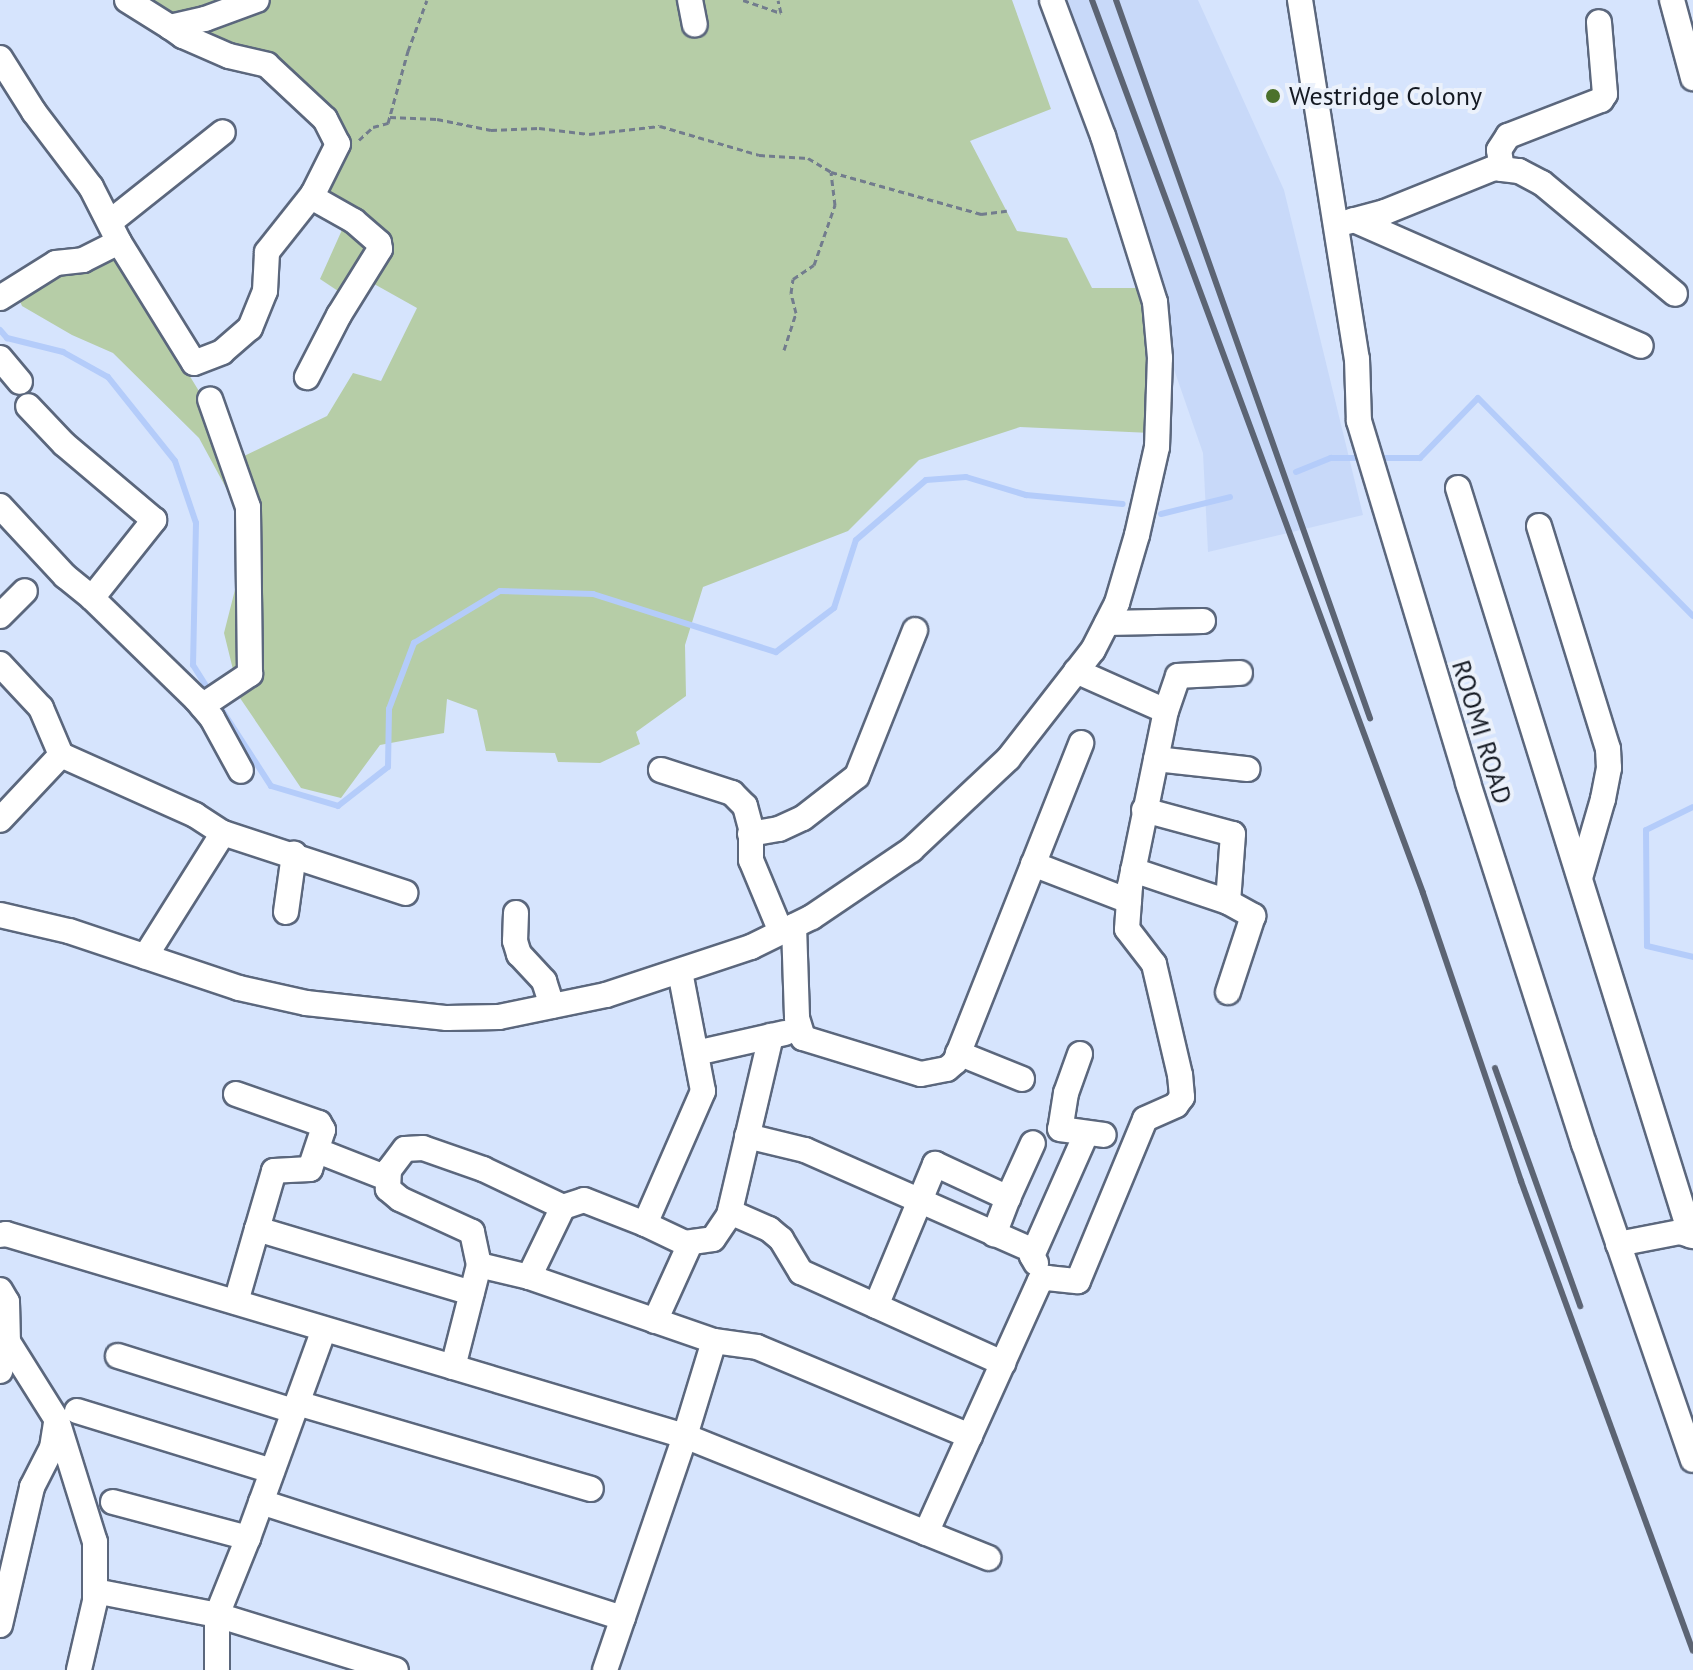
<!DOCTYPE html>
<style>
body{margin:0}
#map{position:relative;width:1693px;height:1670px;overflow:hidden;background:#d6e4fd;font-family:"PT Sans",sans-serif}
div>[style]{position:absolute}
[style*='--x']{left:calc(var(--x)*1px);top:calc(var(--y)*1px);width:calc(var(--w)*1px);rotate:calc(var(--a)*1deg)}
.built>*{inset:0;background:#c8d9f9}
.green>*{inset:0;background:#b6cda7}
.stream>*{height:6px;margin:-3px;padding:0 3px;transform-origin:3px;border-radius:3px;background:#b4ccfa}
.path>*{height:3px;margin-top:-1.5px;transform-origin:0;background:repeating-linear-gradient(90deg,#727c8d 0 6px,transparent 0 10px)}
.roads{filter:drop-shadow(2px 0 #5b677d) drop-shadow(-2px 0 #5b677d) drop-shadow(0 2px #5b677d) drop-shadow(0 -2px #5b677d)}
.minor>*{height:24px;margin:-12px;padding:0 12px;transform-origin:12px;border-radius:12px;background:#fff}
.rail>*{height:6px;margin:-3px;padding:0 3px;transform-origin:3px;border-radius:3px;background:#5c6473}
.dots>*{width:22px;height:22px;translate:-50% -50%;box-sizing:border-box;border:4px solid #ebf1fb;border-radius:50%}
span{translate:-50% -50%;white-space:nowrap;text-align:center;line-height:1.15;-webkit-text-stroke:8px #ebf1fb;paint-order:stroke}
.poi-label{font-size:26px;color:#141922}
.left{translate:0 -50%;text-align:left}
.street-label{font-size:26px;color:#141922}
</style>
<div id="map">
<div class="built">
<i style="clip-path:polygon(1046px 0,1198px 0,1284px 190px,1363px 515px,1208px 552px,1203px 453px)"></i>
</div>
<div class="green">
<i style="clip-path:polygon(142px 0,1012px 0,1051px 109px,970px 141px,1017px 231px,1067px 238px,1092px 288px,1141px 288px,1151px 433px,1020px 427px,919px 460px,848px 531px,703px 587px,685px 645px,686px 696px,636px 732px,640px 744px,600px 763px,558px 762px,555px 753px,486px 751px,477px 710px,447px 699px,444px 733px,380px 745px,341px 798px,301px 788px,240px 698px,224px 633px,240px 570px,238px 510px,199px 438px,113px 353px,72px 335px,22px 306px,13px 285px,110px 246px,240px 458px,327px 416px,353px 373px,381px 381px,417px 308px,367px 280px,344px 295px,320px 279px,350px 212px,320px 185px,331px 141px,257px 69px,187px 52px)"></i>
</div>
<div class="stream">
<i style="--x:0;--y:330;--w:11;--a:49"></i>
<i style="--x:7;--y:338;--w:58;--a:14"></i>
<i style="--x:63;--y:352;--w:51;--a:29.1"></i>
<i style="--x:108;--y:377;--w:107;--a:51.4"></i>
<i style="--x:175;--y:461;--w:65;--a:71.3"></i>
<i style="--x:196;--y:523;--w:142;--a:91.2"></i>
<i style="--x:193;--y:665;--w:32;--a:58"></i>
<i style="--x:1378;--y:458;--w:42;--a:0"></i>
<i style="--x:1420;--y:458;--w:83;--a:-46"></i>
<i style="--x:1478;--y:398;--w:306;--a:45.4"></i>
<i style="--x:1296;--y:472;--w:38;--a:-22"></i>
<i style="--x:1331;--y:458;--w:31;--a:0"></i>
<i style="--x:1161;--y:514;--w:71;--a:-13.8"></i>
<i style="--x:216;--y:701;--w:101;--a:57.1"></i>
<i style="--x:271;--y:786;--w:70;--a:16.6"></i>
<i style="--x:338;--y:806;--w:63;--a:-38"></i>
<i style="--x:388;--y:767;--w:58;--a:-89"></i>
<i style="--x:389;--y:709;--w:71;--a:-69.3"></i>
<i style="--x:414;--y:643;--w:100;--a:-31.2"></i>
<i style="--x:500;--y:591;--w:93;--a:1.8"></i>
<i style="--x:593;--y:594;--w:192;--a:17.6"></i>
<i style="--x:776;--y:652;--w:73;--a:-37.2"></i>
<i style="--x:834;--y:608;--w:71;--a:-72.1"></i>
<i style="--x:856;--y:540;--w:92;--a:-40.6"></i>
<i style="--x:926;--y:480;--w:40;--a:-4.3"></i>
<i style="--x:966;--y:477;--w:63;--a:16.7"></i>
<i style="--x:1026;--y:495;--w:97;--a:5.3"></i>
<i style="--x:1693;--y:807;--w:52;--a:153.9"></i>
<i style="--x:1646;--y:830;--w:116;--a:89.5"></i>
<i style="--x:1647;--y:946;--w:47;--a:13.4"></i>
</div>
<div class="path">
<i style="--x:743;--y:0;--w:40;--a:18.9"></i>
<i style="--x:781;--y:13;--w:13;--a:-103"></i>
<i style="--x:390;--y:117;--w:47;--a:2.4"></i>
<i style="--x:437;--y:119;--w:55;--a:11.5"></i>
<i style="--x:491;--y:130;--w:48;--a:-2.4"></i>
<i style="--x:539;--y:128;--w:50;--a:6.8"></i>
<i style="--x:589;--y:134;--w:71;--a:-6.4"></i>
<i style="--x:660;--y:126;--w:103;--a:16.3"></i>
<i style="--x:759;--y:155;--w:49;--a:3.5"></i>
<i style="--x:808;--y:158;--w:27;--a:31"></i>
<i style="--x:831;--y:172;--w:156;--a:15.6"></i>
<i style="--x:981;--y:214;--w:26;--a:-7"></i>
<i style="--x:359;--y:140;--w:19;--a:-43"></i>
<i style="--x:373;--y:127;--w:16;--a:-15"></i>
<i style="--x:388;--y:123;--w:75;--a:-74.5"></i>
<i style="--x:408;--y:51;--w:54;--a:-69.6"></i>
<i style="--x:784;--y:350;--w:39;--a:-72"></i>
<i style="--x:796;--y:313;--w:21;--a:-104"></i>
<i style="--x:791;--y:293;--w:14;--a:-82"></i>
<i style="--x:793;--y:279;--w:25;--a:-34"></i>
<i style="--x:814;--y:265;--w:64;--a:-70.7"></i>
<i style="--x:835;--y:205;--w:33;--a:-97"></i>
</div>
<div class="roads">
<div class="minor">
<i style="--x:127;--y:0;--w:51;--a:32.1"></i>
<i style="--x:170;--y:27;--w:36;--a:-13"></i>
<i style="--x:205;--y:19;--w:55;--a:-20.1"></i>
<i style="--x:690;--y:0;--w:25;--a:79"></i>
<i style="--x:1300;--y:0;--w:363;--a:81"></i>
<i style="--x:1357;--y:359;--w:62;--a:88.2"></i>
<i style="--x:1359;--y:421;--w:378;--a:73.2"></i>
<i style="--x:1468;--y:783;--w:379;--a:72.2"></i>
<i style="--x:1584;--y:1144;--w:334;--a:71"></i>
<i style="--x:1672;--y:0;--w:81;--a:74.9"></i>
<i style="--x:170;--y:27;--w:16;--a:35"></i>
<i style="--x:183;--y:36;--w:50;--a:23.5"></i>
<i style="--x:229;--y:56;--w:39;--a:13"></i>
<i style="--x:267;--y:65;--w:79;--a:43"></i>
<i style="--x:325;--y:119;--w:28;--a:63"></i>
<i style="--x:338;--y:144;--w:56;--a:116.6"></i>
<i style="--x:313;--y:194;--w:5;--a:68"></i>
<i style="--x:315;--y:199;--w:45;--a:29.4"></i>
<i style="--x:354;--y:221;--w:33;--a:41"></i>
<i style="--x:379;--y:243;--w:6;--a:81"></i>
<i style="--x:380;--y:249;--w:78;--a:121.8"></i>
<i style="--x:339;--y:315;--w:70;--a:117.3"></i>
<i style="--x:0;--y:58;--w:64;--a:57.8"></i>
<i style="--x:34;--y:112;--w:94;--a:52.8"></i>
<i style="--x:91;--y:187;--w:62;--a:63"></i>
<i style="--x:119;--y:242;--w:142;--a:58.2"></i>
<i style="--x:194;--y:363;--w:30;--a:-21"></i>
<i style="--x:222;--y:352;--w:37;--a:-41"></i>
<i style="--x:250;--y:328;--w:40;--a:-68"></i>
<i style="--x:265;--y:291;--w:39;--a:-87"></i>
<i style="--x:267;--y:252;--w:74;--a:-51.6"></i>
<i style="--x:1502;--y:169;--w:19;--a:-99"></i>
<i style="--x:1499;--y:150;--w:17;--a:-57"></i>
<i style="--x:1508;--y:136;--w:100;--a:-21.2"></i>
<i style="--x:1601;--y:100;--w:7;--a:-56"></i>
<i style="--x:1605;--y:94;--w:72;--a:-94.8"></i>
<i style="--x:1354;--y:220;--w:313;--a:23.7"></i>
<i style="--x:110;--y:222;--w:144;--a:-38.5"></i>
<i style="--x:1336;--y:225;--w:51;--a:-14.9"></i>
<i style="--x:1385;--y:212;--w:118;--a:-22"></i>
<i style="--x:1494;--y:168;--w:25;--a:7"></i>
<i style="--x:1519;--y:171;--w:26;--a:28"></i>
<i style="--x:1542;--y:183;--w:173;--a:39.8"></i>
<i style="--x:0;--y:298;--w:66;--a:-32"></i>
<i style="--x:56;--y:263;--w:27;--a:-6"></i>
<i style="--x:83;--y:260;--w:40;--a:-26.6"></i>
<i style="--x:0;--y:358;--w:31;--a:50"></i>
<i style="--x:1458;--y:488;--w:783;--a:72.7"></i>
<i style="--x:0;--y:506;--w:96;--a:47.1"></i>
<i style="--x:65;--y:576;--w:35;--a:39"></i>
<i style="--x:92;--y:598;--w:100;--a:-51.5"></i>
<i style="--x:154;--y:520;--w:118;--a:-139.8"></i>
<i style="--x:64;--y:444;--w:52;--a:-133.5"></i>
<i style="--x:1539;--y:526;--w:233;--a:72.8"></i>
<i style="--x:1608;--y:749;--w:19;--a:87"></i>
<i style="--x:1609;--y:768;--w:32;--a:101"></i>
<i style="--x:1603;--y:799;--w:82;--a:106.2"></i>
<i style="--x:92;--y:598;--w:145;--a:44.2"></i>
<i style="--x:196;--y:699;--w:25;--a:50"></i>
<i style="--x:212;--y:718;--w:60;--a:61.3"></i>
<i style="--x:0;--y:616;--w:35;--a:-45"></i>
<i style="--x:1107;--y:623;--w:96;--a:-1.2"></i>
<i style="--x:0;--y:664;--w:60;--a:47"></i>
<i style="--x:41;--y:708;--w:51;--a:66.9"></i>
<i style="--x:61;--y:755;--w:89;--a:133.2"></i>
<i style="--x:1076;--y:671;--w:98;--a:24"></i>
<i style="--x:202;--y:706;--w:58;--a:-33.7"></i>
<i style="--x:250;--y:674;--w:167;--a:-90.7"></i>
<i style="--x:248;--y:507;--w:114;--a:-109.4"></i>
<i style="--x:61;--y:755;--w:147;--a:24.1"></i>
<i style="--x:195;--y:815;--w:33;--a:33"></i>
<i style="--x:223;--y:833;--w:146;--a:122.2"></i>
<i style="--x:1156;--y:759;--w:92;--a:6.3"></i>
<i style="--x:661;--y:770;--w:75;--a:17.9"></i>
<i style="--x:732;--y:793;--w:18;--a:45"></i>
<i style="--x:745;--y:806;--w:24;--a:75"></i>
<i style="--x:751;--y:829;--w:31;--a:90"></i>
<i style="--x:751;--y:860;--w:78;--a:67.4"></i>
<i style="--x:1144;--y:810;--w:92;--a:15.1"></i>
<i style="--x:1233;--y:834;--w:68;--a:94.2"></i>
<i style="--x:223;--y:833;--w:192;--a:18.2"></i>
<i style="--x:750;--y:834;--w:29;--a:-10"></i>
<i style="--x:779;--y:829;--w:26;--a:-25"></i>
<i style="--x:803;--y:818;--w:68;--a:-37.9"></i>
<i style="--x:857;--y:776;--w:157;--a:-68.3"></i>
<i style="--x:1033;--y:864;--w:103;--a:21.1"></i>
<i style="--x:1133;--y:870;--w:100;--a:18.6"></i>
<i style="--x:1228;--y:902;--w:29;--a:29"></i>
<i style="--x:1253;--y:916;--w:80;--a:108.2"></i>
<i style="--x:286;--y:912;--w:59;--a:-82.1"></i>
<i style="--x:516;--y:913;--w:28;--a:92"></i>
<i style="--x:515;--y:941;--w:14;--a:73"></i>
<i style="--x:519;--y:954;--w:37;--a:47"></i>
<i style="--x:544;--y:981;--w:26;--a:72"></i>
<i style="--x:0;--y:915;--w:71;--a:13.1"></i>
<i style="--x:69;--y:931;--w:179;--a:18.5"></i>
<i style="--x:239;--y:988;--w:69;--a:12.6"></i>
<i style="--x:306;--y:1003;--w:142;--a:6.1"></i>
<i style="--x:447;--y:1018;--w:52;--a:-1.1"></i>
<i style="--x:499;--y:1017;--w:109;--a:-11.6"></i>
<i style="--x:606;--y:995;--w:153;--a:-18.3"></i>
<i style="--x:751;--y:947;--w:68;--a:-26.2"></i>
<i style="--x:812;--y:917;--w:120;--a:-34.1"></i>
<i style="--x:911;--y:850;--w:133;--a:-43.2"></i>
<i style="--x:1008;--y:759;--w:138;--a:-52.1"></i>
<i style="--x:1093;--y:650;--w:53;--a:-62.9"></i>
<i style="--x:1117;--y:603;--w:71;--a:-73.6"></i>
<i style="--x:1137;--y:535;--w:90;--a:-77.2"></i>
<i style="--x:1157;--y:447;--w:89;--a:-88.1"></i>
<i style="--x:1160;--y:358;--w:56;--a:-95.1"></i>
<i style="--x:1155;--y:302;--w:174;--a:-107.4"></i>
<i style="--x:1103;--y:136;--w:145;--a:-110.6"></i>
<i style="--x:794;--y:926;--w:92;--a:88.1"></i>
<i style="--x:797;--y:1018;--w:21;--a:73"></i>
<i style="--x:803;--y:1038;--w:123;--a:17"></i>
<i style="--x:921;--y:1074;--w:26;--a:-11"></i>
<i style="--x:947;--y:1069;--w:11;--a:-41"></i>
<i style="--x:955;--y:1062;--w:343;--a:-68.4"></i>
<i style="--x:696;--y:1053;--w:91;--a:-12.7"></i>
<i style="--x:958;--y:1053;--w:69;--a:22.1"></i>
<i style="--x:1080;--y:1054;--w:41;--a:109.7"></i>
<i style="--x:1066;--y:1093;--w:36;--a:99"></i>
<i style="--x:1060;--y:1129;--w:44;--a:7.8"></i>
<i style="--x:236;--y:1094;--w:88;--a:19.3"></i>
<i style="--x:319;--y:1123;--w:8;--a:60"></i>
<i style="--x:323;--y:1130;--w:41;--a:108.4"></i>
<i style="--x:310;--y:1169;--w:36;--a:177"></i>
<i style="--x:274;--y:1171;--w:60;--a:106.3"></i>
<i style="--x:747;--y:1136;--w:60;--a:13.6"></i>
<i style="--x:805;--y:1150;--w:250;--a:23.8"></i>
<i style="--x:318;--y:1151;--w:74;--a:21.4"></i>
<i style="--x:1008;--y:1198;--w:60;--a:-65.6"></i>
<i style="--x:730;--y:1212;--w:43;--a:23.6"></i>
<i style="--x:769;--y:1229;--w:16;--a:40"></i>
<i style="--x:781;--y:1239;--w:39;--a:59"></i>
<i style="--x:801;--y:1272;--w:222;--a:24.3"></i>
<i style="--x:645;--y:1224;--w:44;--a:25.4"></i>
<i style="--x:685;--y:1243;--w:28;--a:-8"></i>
<i style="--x:713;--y:1239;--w:29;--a:-56"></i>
<i style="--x:729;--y:1215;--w:184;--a:-76.8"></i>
<i style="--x:0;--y:1235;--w:6;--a:-9"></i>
<i style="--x:6;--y:1234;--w:708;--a:16.57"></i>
<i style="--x:685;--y:1436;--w:99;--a:-73"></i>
<i style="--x:714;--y:1341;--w:196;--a:-160.9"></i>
<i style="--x:529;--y:1277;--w:78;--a:-64.1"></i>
<i style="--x:563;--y:1207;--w:22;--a:-18"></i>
<i style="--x:584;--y:1200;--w:66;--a:21.5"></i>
<i style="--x:645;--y:1224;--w:145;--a:-66.4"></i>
<i style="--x:703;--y:1091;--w:121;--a:-100.9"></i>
<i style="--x:1618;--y:1244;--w:63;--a:-11"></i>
<i style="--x:1680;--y:1232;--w:14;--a:17"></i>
<i style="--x:1036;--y:1263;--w:8;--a:-120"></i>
<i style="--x:1032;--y:1256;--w:133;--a:-66.1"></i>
<i style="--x:479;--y:1265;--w:34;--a:-102"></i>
<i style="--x:472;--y:1232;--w:79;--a:-155.4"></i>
<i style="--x:400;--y:1199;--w:16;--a:-140"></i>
<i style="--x:388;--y:1189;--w:19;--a:-87"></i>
<i style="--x:389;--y:1170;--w:26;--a:-53"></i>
<i style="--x:405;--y:1149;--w:18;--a:-3"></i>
<i style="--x:423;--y:1148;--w:64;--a:19.3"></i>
<i style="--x:483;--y:1169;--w:89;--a:25.4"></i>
<i style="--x:0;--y:1290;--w:14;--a:60"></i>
<i style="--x:7;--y:1302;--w:40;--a:88.6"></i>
<i style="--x:8;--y:1342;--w:30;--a:105"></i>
<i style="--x:236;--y:1302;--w:76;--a:-74"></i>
<i style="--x:257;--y:1229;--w:224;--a:16.6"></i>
<i style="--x:876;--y:1306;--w:154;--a:-67.4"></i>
<i style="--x:935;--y:1164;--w:81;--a:25"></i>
<i style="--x:1008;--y:1198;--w:39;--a:111"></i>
<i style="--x:655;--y:1321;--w:85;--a:-65.6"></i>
<i style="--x:714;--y:1341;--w:43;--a:7.9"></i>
<i style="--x:757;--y:1347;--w:231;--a:22.7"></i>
<i style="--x:8;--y:1342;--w:92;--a:57.9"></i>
<i style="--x:57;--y:1420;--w:128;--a:72.7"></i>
<i style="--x:95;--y:1542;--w:59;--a:90"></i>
<i style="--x:95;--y:1601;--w:71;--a:103.1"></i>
<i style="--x:118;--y:1356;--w:184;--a:17.4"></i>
<i style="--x:453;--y:1367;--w:105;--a:-75.7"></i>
<i style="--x:479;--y:1265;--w:51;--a:13.5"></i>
<i style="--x:297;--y:1403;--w:306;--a:16.3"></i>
<i style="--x:77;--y:1411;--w:204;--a:17.1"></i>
<i style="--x:113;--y:1502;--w:140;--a:14.9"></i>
<i style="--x:248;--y:1538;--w:222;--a:-70"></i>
<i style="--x:261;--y:1502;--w:380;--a:17.8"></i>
<i style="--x:926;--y:1533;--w:277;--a:-65.7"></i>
<i style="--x:1040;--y:1281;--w:8;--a:-23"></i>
<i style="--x:1047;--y:1278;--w:31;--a:6"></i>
<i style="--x:1078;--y:1281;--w:175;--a:-67.5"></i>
<i style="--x:1145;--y:1119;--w:34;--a:-24"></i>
<i style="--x:1176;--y:1105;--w:10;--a:-53"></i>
<i style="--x:1182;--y:1097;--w:22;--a:-95"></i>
<i style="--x:1180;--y:1075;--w:114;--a:-103.2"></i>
<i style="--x:1154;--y:964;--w:44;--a:-127.6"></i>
<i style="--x:1127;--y:929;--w:43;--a:-86"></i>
<i style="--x:1130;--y:886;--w:179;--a:-78.4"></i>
<i style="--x:1166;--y:711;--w:37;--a:-71"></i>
<i style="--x:1178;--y:676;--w:62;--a:-2.8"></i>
<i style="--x:95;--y:1591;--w:124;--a:11.1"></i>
<i style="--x:217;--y:1615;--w:83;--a:-68.1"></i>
<i style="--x:0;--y:1625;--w:142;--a:-76.9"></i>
<i style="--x:32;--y:1487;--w:44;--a:-62.9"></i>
<i style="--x:52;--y:1448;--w:24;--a:-81"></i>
<i style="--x:217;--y:1670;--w:55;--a:-90"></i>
<i style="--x:217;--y:1615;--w:187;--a:17.1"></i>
<i style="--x:605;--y:1670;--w:247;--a:-71.1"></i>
<i style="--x:685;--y:1436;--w:327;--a:21.9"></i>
</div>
</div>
<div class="rail">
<i style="--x:1092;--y:0;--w:952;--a:69.66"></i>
<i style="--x:1423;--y:893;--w:304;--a:71.2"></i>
<i style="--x:1521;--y:1181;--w:500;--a:69.9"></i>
<i style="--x:1116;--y:0;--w:762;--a:70.52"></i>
<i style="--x:1495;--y:1068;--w:253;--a:70.3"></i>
</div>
<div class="dots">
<i style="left:1273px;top:96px;background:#4b712b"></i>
</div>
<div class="poi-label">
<span class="left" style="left:1289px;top:96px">Westridge Colony</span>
</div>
<div class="street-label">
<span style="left:1482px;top:732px;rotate:73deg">ROOMI ROAD</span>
</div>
</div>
